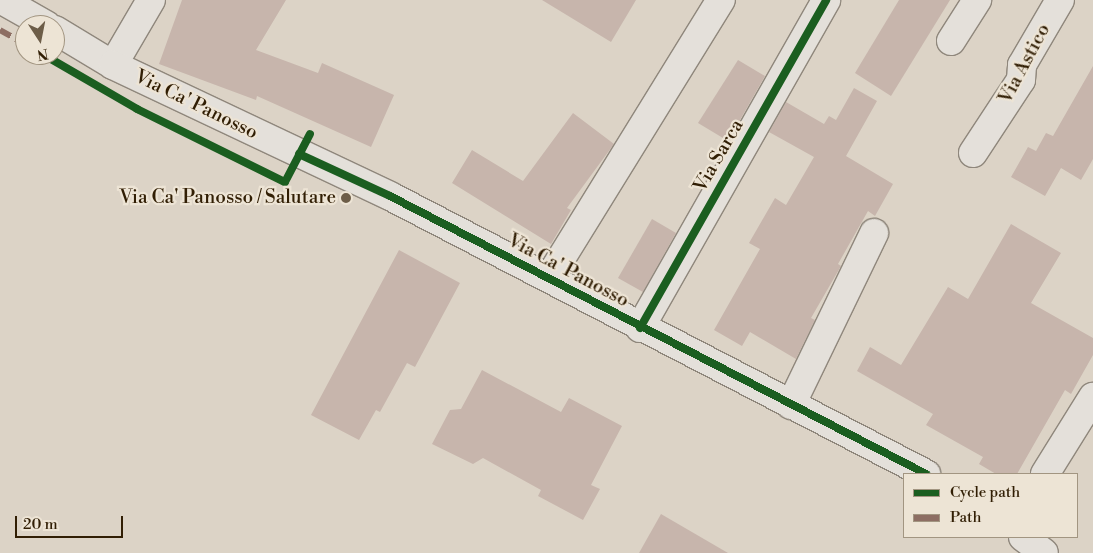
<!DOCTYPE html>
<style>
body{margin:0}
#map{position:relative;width:1093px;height:553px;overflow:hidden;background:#dcd3c6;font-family:"Libre Bodoni",serif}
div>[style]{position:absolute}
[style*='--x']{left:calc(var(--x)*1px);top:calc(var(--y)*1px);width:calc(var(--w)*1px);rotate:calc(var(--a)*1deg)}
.building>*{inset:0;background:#c7b5ac}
.roads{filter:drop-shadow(1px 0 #8f877c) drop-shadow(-1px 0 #8f877c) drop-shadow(0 1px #8f877c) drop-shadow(0 -1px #8f877c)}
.street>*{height:28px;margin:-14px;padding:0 14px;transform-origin:14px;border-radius:14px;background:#e4e0da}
.secondary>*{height:28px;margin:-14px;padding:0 14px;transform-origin:14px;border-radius:14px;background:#e4e0da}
.quiet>*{height:6px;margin-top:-3px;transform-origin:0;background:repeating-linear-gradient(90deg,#8d6e63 0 12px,transparent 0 18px)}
.cycleway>*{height:8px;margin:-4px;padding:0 4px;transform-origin:4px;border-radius:4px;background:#1b5e20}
.dots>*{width:14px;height:14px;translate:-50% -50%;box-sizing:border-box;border:2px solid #ede4d5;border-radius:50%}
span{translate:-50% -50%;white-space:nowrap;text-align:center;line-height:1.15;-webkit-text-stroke:4.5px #ede4d5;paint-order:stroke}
.street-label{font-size:19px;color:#311e04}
.poi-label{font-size:19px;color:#311e04}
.right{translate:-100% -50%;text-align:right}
.legend{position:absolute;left:903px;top:473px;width:175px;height:65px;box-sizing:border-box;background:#ede4d5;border:1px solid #a29581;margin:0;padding:6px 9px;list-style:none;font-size:15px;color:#311e04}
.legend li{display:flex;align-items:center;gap:10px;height:25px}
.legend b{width:25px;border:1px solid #a29581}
.north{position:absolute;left:15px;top:15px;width:50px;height:50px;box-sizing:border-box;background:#ede4d5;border:1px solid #a29581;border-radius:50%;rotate:169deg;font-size:14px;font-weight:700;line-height:20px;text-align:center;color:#311e04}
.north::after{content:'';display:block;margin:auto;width:18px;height:22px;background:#6d5d48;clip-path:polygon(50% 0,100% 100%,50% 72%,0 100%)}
.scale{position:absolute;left:15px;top:516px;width:108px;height:22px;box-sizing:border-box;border:2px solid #311e04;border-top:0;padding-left:6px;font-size:15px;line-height:18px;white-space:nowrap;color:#311e04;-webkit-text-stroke:4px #ede4d5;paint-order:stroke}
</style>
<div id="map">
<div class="building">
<i style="clip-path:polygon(182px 0,286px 0,256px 50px,318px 73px,322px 63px,394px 95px,371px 147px,257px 96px,256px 100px,159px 64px)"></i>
<i style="clip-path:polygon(542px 0,636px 0,611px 42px)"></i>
<i style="clip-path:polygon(899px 0,950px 0,891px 96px,855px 73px)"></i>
<i style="clip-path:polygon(738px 60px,765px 76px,728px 141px,698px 123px)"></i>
<i style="clip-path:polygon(1093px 66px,1093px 159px,1081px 180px,1061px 168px,1045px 196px,1011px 177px,1028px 147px,1036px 151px,1046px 133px,1053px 136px)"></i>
<i style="clip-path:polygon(854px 88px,877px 101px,846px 156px,893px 184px,875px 216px,868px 211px,838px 264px,841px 266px,811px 318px,815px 320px,796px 359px,750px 332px,742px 346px,714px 330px,760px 249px,749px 243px,775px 198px,786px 205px,814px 157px,769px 132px,786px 102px,824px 124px,829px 116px,836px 120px)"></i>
<i style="clip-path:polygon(573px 113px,614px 144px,567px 208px,571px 210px,551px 244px,452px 183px,472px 150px,523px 181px)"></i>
<i style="clip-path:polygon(652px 219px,676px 233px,643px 292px,618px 278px)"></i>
<i style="clip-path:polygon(1011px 224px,1061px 253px,1031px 303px,1093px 338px,1093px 355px,1071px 394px,1065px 390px,1017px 474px,996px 474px,979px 464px,983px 457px,926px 425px,933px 414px,857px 371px,870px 347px,901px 365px,948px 287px,968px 299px)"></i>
<i style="clip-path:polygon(399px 250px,460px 283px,415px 367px,407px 363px,380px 412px,376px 410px,359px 440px,311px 415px)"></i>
<i style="clip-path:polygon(482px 370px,561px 412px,569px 398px,622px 426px,591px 485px,600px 489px,583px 520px,538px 496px,541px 490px,483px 458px,473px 464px,432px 444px,450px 410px,461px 409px)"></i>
<i style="clip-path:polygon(661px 514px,728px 553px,639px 553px)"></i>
</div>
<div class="roads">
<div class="street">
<i style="--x:951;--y:41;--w:49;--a:-57.6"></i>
<i style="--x:113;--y:65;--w:75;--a:-59.7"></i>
<i style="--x:973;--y:153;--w:87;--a:-56.7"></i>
<i style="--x:1021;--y:80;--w:15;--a:-86"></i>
<i style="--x:1022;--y:65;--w:75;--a:-59.7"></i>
<i style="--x:549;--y:278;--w:327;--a:-58.3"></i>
<i style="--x:640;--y:328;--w:377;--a:-60.4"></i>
<i style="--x:791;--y:405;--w:191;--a:-64.2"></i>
<i style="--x:1045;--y:474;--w:91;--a:-58.1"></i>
</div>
<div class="secondary">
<i style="--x:2;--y:0;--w:51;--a:29.6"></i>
<i style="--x:55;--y:30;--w:68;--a:31.1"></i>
<i style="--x:113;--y:65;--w:306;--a:25.3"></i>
<i style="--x:390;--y:196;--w:604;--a:27.41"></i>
<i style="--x:1023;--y:537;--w:26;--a:37"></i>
</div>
</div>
<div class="quiet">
<i style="--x:0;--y:30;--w:29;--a:29"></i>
</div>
<div class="cycleway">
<i style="--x:44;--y:55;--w:108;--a:30.1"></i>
<i style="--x:137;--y:109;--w:165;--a:26.3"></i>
<i style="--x:285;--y:182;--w:54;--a:-62.5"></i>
<i style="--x:299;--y:154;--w:100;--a:24.8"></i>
<i style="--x:390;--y:196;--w:604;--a:27.41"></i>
<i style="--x:640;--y:328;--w:377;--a:-60.4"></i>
</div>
<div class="dots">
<i style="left:346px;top:198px;background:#6d5d48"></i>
</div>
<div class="street-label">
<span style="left:1025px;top:64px;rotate:-62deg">Via Astico</span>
<span style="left:196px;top:105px;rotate:26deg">Via Ca' Panosso</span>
<span style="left:719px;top:156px;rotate:-60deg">Via Sarca</span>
<span style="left:568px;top:271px;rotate:28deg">Via Ca' Panosso</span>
</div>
<div class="poi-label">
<span class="right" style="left:336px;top:198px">Via Ca' Panosso / Salutare</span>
</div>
<ul class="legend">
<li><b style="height:6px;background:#1b5e20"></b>Cycle path</li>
<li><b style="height:6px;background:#8d6e63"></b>Path</li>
</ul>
<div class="north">N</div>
<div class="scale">20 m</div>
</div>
